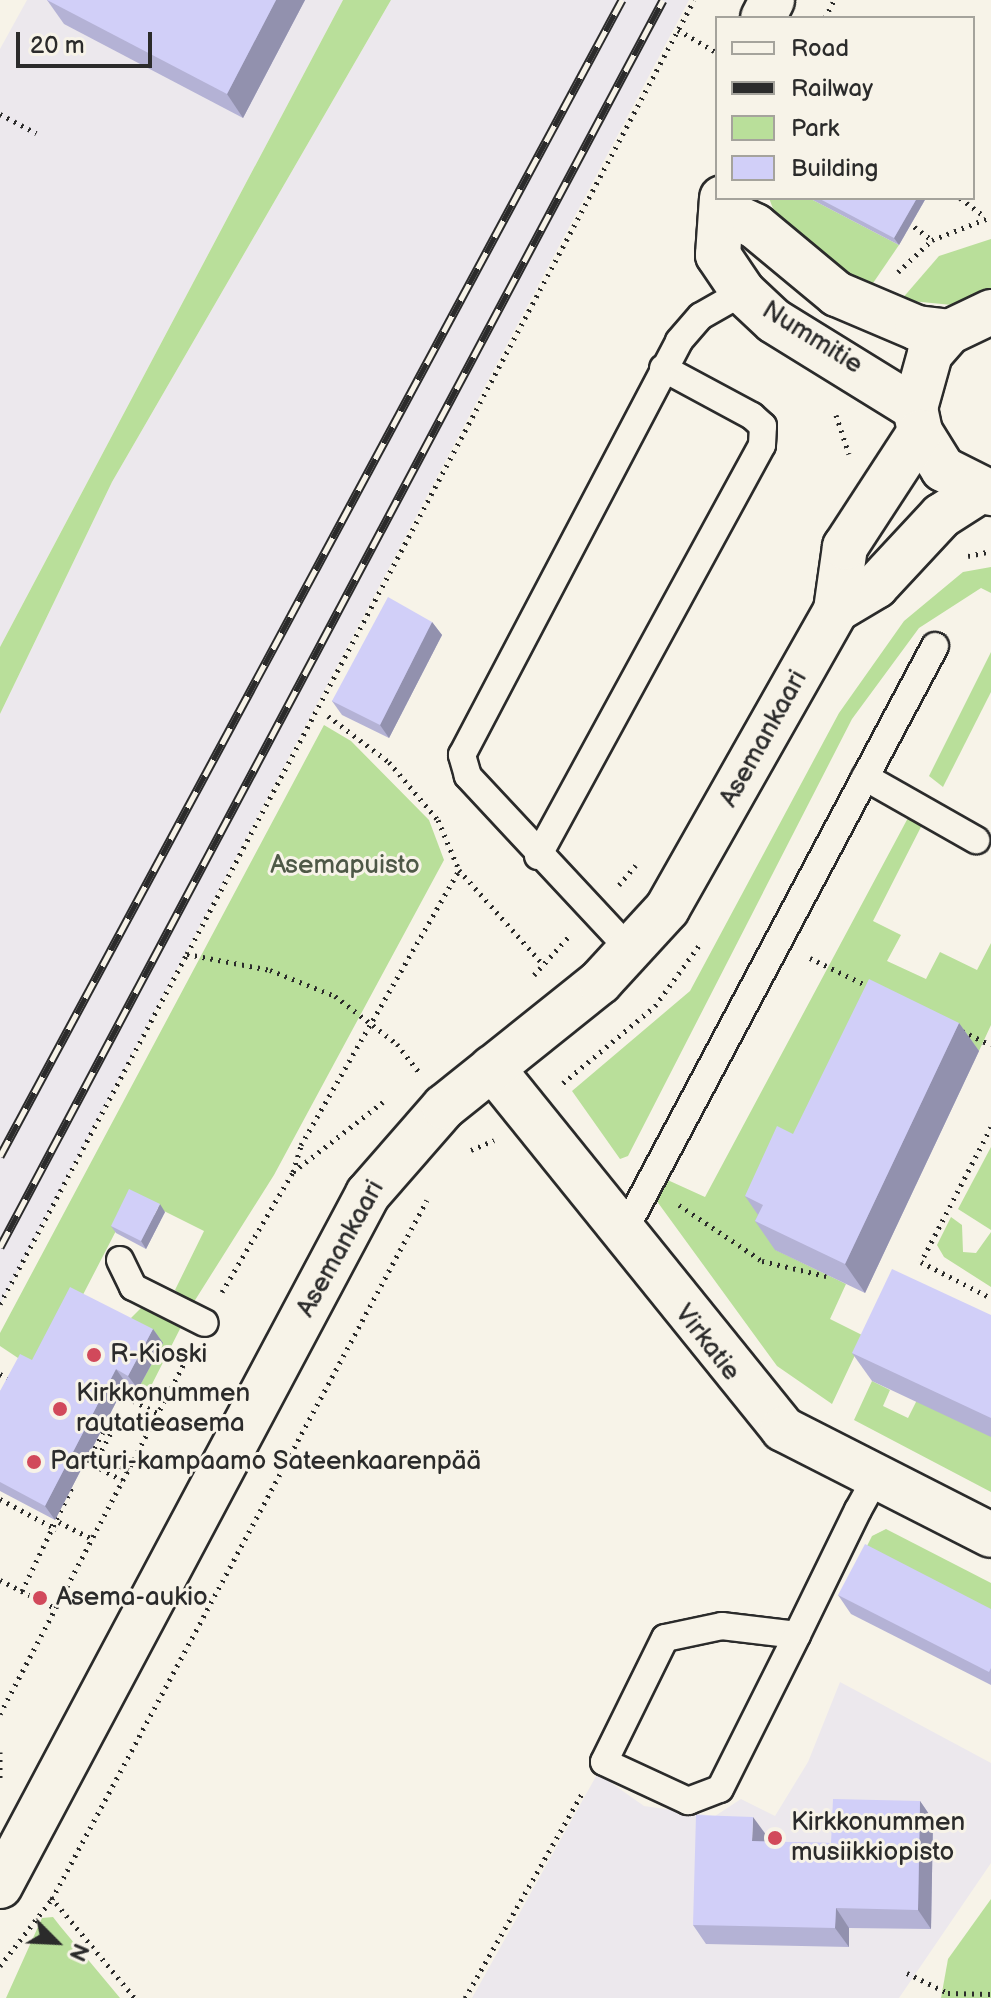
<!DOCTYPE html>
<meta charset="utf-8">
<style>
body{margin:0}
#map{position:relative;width:991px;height:1998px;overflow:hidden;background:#f7f3e8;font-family:"Balsamiq Sans",sans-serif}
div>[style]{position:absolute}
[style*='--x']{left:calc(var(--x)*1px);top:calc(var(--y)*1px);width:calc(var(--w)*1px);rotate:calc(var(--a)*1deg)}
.built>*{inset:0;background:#ece8ed}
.green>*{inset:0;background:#b9df9a}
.path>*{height:5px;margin-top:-2.5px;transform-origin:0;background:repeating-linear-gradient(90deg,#2b2b2b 0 2px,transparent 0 8px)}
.roads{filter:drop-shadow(2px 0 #2b2b2b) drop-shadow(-2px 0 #2b2b2b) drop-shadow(0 2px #2b2b2b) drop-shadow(0 -2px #2b2b2b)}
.lane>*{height:26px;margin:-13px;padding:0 13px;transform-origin:13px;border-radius:13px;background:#f7f3e8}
.street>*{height:44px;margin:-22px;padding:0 22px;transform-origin:22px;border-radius:22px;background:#f7f3e8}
.secondary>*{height:44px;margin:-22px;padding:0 22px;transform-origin:22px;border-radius:22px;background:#f7f3e8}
.rail>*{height:9px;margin-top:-4.5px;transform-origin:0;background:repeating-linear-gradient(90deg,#f7f3e8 0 18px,#2b2b2b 0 36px);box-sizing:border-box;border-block:2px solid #2b2b2b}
.wall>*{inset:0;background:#b4b2d5}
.shaded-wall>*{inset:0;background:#9291ae}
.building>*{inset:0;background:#d1cff8}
.dots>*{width:22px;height:22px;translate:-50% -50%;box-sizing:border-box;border:4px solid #f7f3e8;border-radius:50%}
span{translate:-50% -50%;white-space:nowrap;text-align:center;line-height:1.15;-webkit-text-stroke:6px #f7f3e8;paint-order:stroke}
.street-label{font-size:26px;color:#2b2b2b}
.park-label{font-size:26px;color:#4e5847}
.poi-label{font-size:26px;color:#2b2b2b}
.left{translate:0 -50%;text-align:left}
.legend{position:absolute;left:715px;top:16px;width:260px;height:184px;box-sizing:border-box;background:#f7f3e8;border:2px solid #a5a39c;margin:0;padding:10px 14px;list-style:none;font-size:24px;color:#2b2b2b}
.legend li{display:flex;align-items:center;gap:16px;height:40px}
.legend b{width:40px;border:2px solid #a5a39c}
.north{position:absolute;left:16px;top:1902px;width:80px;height:80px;-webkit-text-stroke:6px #f7f3e8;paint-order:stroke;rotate:114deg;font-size:22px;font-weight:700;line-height:32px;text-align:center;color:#2b2b2b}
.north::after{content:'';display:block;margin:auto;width:28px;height:36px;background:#2b2b2b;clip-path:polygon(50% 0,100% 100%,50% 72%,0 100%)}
.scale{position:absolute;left:16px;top:32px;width:136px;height:36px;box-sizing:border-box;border:4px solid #2b2b2b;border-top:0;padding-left:10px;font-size:24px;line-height:28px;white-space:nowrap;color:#2b2b2b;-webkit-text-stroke:6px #f7f3e8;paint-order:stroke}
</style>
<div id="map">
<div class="built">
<i style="clip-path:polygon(27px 0,343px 0,0 647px,0 49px)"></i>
<i style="clip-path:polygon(391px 0,689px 0,0 1304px,0 714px,112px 482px)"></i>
<i style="clip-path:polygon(840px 1682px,991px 1763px,991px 1863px,899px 1998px,472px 1998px,604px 1762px,600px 1775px,644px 1806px,715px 1816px,741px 1799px,775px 1816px,808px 1762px)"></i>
</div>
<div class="green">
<i style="clip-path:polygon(343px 0,391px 0,112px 482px,0 714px,0 647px)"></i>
<i style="clip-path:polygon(769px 198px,809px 198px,899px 245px,869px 289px,830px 272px,778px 222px)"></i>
<i style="clip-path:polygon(991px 239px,991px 294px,952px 305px,901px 300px,939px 256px)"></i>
<i style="clip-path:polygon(991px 567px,991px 593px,981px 588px,919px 628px,852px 719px,628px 1156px,620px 1159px,572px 1091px,690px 991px,839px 713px,904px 621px,963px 572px)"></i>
<i style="clip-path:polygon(991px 652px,991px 692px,943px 787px,929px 776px)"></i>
<i style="clip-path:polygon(324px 725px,351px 741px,429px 820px,444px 860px,274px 1175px,192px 1305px,175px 1290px,204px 1231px,134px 1196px,42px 1374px,0 1346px,0 1333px)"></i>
<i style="clip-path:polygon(909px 816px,923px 823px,873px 921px,901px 935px,887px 961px,926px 979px,940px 952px,977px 970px,991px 943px,991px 1025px,979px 1051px,890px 1008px,776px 1250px,846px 1284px,830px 1319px,864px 1336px,832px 1404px,777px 1366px,648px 1189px,661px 1177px,705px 1197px)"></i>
<i style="clip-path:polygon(991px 1147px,991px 1230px,958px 1209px)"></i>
<i style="clip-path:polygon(951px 1217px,962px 1225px,963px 1252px,976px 1253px,991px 1232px,991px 1287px,944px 1257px,937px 1245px)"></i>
<i style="clip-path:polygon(147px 1302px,184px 1321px,147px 1394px,138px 1389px,162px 1343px,125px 1324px)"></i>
<i style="clip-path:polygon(872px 1381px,890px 1390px,883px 1406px,908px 1418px,917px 1400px,991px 1435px,991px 1492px,854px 1420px)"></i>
<i style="clip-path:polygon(886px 1529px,991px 1583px,991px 1621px,858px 1564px,872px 1536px)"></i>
<i style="clip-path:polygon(991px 1899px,991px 1998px,941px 1998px,948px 1959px)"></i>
<i style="clip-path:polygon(53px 1917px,60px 1926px,120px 1998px,6px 1998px,42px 1918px)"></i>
</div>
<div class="path">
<i style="--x:825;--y:18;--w:20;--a:-63"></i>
<i style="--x:678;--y:30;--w:42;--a:30.3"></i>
<i style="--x:0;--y:114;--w:41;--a:27.8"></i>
<i style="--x:960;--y:198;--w:30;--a:37"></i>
<i style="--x:908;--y:222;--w:30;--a:37"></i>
<i style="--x:898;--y:272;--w:47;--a:-43.3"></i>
<i style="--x:932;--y:240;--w:63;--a:-21.3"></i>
<i style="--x:836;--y:415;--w:41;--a:71.6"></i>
<i style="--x:968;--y:556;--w:24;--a:-12"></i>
<i style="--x:328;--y:716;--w:76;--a:37"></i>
<i style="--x:389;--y:762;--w:76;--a:49.8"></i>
<i style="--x:438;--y:820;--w:54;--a:67.2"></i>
<i style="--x:459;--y:870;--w:122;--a:48.3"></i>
<i style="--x:619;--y:885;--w:26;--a:-50"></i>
<i style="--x:187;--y:954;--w:1080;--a:-62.01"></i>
<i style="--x:810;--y:958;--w:67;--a:25.8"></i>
<i style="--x:534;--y:975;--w:54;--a:-48"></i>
<i style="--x:962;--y:1031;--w:32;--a:26"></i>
<i style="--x:563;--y:1083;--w:120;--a:-39.9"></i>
<i style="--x:655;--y:1006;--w:77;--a:-54"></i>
<i style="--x:991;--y:1127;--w:152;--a:117.4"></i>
<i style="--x:921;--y:1262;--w:79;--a:27.2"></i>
<i style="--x:471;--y:1150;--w:25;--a:-23"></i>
<i style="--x:293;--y:1172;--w:28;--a:-73"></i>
<i style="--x:301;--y:1145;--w:317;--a:-60.1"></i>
<i style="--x:679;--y:1205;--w:100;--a:34"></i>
<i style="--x:762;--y:1261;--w:66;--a:13.2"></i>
<i style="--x:222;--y:1292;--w:139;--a:-59.4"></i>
<i style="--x:293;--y:1172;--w:114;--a:-37.9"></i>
<i style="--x:0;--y:1304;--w:397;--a:-61.9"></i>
<i style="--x:187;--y:954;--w:85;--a:10.9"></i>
<i style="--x:270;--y:970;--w:70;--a:21.8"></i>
<i style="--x:335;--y:996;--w:78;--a:37.7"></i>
<i style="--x:397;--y:1044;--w:36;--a:52"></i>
<i style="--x:0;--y:1374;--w:13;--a:27"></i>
<i style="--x:132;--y:1386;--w:13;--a:119"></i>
<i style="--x:126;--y:1397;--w:35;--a:27"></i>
<i style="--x:86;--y:1461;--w:41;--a:27.8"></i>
<i style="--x:87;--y:1462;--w:43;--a:-62.2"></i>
<i style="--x:107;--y:1424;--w:8;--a:23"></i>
<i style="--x:114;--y:1427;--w:32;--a:118"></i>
<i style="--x:99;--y:1455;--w:33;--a:27"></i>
<i style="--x:0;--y:1499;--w:64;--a:28.2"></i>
<i style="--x:59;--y:1522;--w:37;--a:27"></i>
<i style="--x:0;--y:1580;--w:62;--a:27"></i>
<i style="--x:22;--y:1591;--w:118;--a:-64.3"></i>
<i style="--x:0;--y:1714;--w:407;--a:-62.3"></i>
<i style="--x:0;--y:1752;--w:30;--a:90"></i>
<i style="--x:51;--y:1897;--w:131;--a:50.3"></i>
<i style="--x:0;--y:1966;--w:85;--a:-52.2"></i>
<i style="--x:52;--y:1899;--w:793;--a:-61.79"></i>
<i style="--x:907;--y:1973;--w:46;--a:26"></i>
<i style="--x:948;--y:1993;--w:43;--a:1.3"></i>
<i style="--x:465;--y:1998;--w:237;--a:-60.2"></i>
</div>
<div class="roads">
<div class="lane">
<i style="--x:865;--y:777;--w:128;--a:29.6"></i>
<i style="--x:538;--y:856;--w:468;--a:-61.4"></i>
<i style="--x:762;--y:445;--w:19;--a:-87"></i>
<i style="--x:763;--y:426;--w:15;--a:-138"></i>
<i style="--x:752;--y:416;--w:101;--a:-151.7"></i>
<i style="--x:632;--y:952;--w:241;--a:-133"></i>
<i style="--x:468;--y:776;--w:22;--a:-106"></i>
<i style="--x:462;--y:755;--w:467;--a:-62.3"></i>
<i style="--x:679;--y:341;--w:33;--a:-49"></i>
<i style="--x:701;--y:316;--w:48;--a:-29.7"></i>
<i style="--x:622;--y:1235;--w:667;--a:-62.01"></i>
<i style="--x:120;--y:1260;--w:30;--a:64"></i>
<i style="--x:133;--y:1287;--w:80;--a:26.6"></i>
<i style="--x:797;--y:1635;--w:76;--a:-173.2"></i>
<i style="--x:722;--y:1626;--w:58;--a:168.1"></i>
<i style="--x:665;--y:1638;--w:138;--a:116.2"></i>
<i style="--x:604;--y:1762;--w:93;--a:24.9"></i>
<i style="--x:688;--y:1801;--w:34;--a:-21"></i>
<i style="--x:720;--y:1789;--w:172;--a:-63.4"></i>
<i style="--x:797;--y:1635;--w:139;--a:-64"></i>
<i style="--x:858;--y:1510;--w:38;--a:-61"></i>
</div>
<div class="street">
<i style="--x:492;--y:1068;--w:464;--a:51.1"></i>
<i style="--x:783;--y:1429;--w:233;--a:27"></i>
</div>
<div class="secondary">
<i style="--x:763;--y:18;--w:20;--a:-63"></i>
<i style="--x:722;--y:198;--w:57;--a:94"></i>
<i style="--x:718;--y:255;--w:45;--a:56"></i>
<i style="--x:743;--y:292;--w:42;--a:43.1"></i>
<i style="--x:774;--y:321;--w:166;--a:31.7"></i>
<i style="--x:725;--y:212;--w:33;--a:25"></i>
<i style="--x:755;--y:226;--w:107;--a:39.7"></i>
<i style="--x:837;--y:294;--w:87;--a:23"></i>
<i style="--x:917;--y:328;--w:32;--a:7"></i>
<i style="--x:991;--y:312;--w:47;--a:154.5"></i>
<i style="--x:949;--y:332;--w:29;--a:131"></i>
<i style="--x:930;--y:354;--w:56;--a:105.5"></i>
<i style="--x:915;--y:408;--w:25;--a:78"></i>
<i style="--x:920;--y:432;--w:44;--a:58.1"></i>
<i style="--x:943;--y:469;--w:54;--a:26.6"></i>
<i style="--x:836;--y:610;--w:47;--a:-31"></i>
<i style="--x:876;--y:586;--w:96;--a:-47.1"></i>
<i style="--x:941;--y:516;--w:46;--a:-32.7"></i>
<i style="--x:0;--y:1886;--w:784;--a:-62"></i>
<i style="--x:368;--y:1194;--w:116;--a:-48.9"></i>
<i style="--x:444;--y:1107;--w:200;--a:-38.7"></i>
<i style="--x:600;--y:982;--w:99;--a:-47.5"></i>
<i style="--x:667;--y:909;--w:343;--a:-60.5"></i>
<i style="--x:836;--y:610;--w:64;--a:-81.9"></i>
<i style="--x:845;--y:547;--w:137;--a:-56.9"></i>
</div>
</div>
<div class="rail">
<i style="--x:0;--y:1156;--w:1313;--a:-61.72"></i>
<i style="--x:0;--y:1247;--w:1412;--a:-62"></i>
</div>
<div class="wall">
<i style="clip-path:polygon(47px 0,305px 0,243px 118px,64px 24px)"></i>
<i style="clip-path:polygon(809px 198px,926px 198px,899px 245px)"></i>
<i style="clip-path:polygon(432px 622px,442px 635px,389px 738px,342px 715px,332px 701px)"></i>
<i style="clip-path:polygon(959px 1023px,979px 1051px,865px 1293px,775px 1250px,755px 1221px,758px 1215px,745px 1196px,793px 1134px)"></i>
<i style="clip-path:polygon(165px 1212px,146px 1249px,116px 1233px,111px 1226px)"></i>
<i style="clip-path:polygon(991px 1315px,991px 1437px,872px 1381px,852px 1353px)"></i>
<i style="clip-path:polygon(153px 1329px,163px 1343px,138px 1389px,126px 1383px,55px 1520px,0 1491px,0 1391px)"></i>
<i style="clip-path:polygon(838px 1595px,991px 1609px,991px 1685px,851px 1614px)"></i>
<i style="clip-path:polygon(920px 1801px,933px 1820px,931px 1929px,849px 1928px,849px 1947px,706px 1944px,693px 1925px,767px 1836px,766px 1842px,831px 1843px)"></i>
</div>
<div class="shaded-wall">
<i style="clip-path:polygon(276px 0,305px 0,243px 118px,227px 94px)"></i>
<i style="clip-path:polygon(917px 198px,926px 198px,899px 245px,894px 238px)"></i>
<i style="clip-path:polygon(432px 622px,442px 635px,389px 738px,380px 725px)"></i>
<i style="clip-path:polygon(959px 1023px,979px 1051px,865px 1293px,845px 1264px)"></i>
<i style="clip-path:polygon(160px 1204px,165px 1212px,146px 1249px,141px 1241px)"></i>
<i style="clip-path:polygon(153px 1329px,163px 1343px,138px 1389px,128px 1376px)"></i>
<i style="clip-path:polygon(116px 1369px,126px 1383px,55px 1520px,45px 1506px)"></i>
<i style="clip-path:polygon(920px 1801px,933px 1820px,931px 1929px,918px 1910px)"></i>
<i style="clip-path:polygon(753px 1817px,767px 1836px,766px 1861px,752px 1841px)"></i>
<i style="clip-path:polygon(836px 1908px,849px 1928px,849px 1947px,835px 1928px)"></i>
</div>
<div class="building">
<i style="clip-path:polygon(47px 0,276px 0,227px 94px)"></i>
<i style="clip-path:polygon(818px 198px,917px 198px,894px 238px)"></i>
<i style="clip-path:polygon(388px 597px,432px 622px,380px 725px,332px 701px)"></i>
<i style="clip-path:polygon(869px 979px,959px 1023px,845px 1264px,755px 1221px,763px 1205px,745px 1196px,777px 1126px,793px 1134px)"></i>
<i style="clip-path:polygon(129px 1189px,160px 1204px,141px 1241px,111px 1226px)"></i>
<i style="clip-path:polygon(892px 1269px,991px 1315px,991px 1418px,852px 1353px)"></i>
<i style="clip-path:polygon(70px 1287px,153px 1329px,128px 1376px,116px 1369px,45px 1506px,0 1482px,0 1391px,20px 1354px,32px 1360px)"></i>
<i style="clip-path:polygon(865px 1544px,991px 1609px,991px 1668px,989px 1672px,838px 1595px)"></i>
<i style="clip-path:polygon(833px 1799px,920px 1801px,918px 1910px,836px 1908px,835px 1928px,693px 1925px,696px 1815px,753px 1817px,752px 1841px,831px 1843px)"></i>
</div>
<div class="dots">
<i style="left:94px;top:1355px;background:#d1495b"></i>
<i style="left:60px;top:1409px;background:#d1495b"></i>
<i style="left:34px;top:1462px;background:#d1495b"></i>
<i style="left:40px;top:1598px;background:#d1495b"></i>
<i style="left:775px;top:1838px;background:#d1495b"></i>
</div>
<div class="street-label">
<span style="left:812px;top:338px;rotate:32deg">Nummitie</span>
<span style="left:764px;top:739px;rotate:-61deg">Asemankaari</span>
<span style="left:341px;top:1249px;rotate:-61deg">Asemankaari</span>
<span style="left:707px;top:1343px;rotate:52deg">Virkatie</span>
</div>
<div class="park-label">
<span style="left:345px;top:866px">Asemapuisto</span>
</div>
<div class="poi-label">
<span class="left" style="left:110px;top:1355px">R-Kioski</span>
<span class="left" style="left:76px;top:1409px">Kirkkonummen<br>rautatieasema</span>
<span class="left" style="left:50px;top:1462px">Parturi-kampaamo Sateenkaarenpää</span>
<span class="left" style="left:56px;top:1598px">Asema-aukio</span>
<span class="left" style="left:791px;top:1838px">Kirkkonummen<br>musiikkiopisto</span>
</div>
<ul class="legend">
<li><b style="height:10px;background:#f7f3e8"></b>Road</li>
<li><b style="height:10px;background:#2b2b2b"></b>Railway</li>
<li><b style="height:22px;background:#b9df9a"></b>Park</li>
<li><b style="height:22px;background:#d1cff8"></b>Building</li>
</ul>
<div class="north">N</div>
<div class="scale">20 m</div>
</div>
